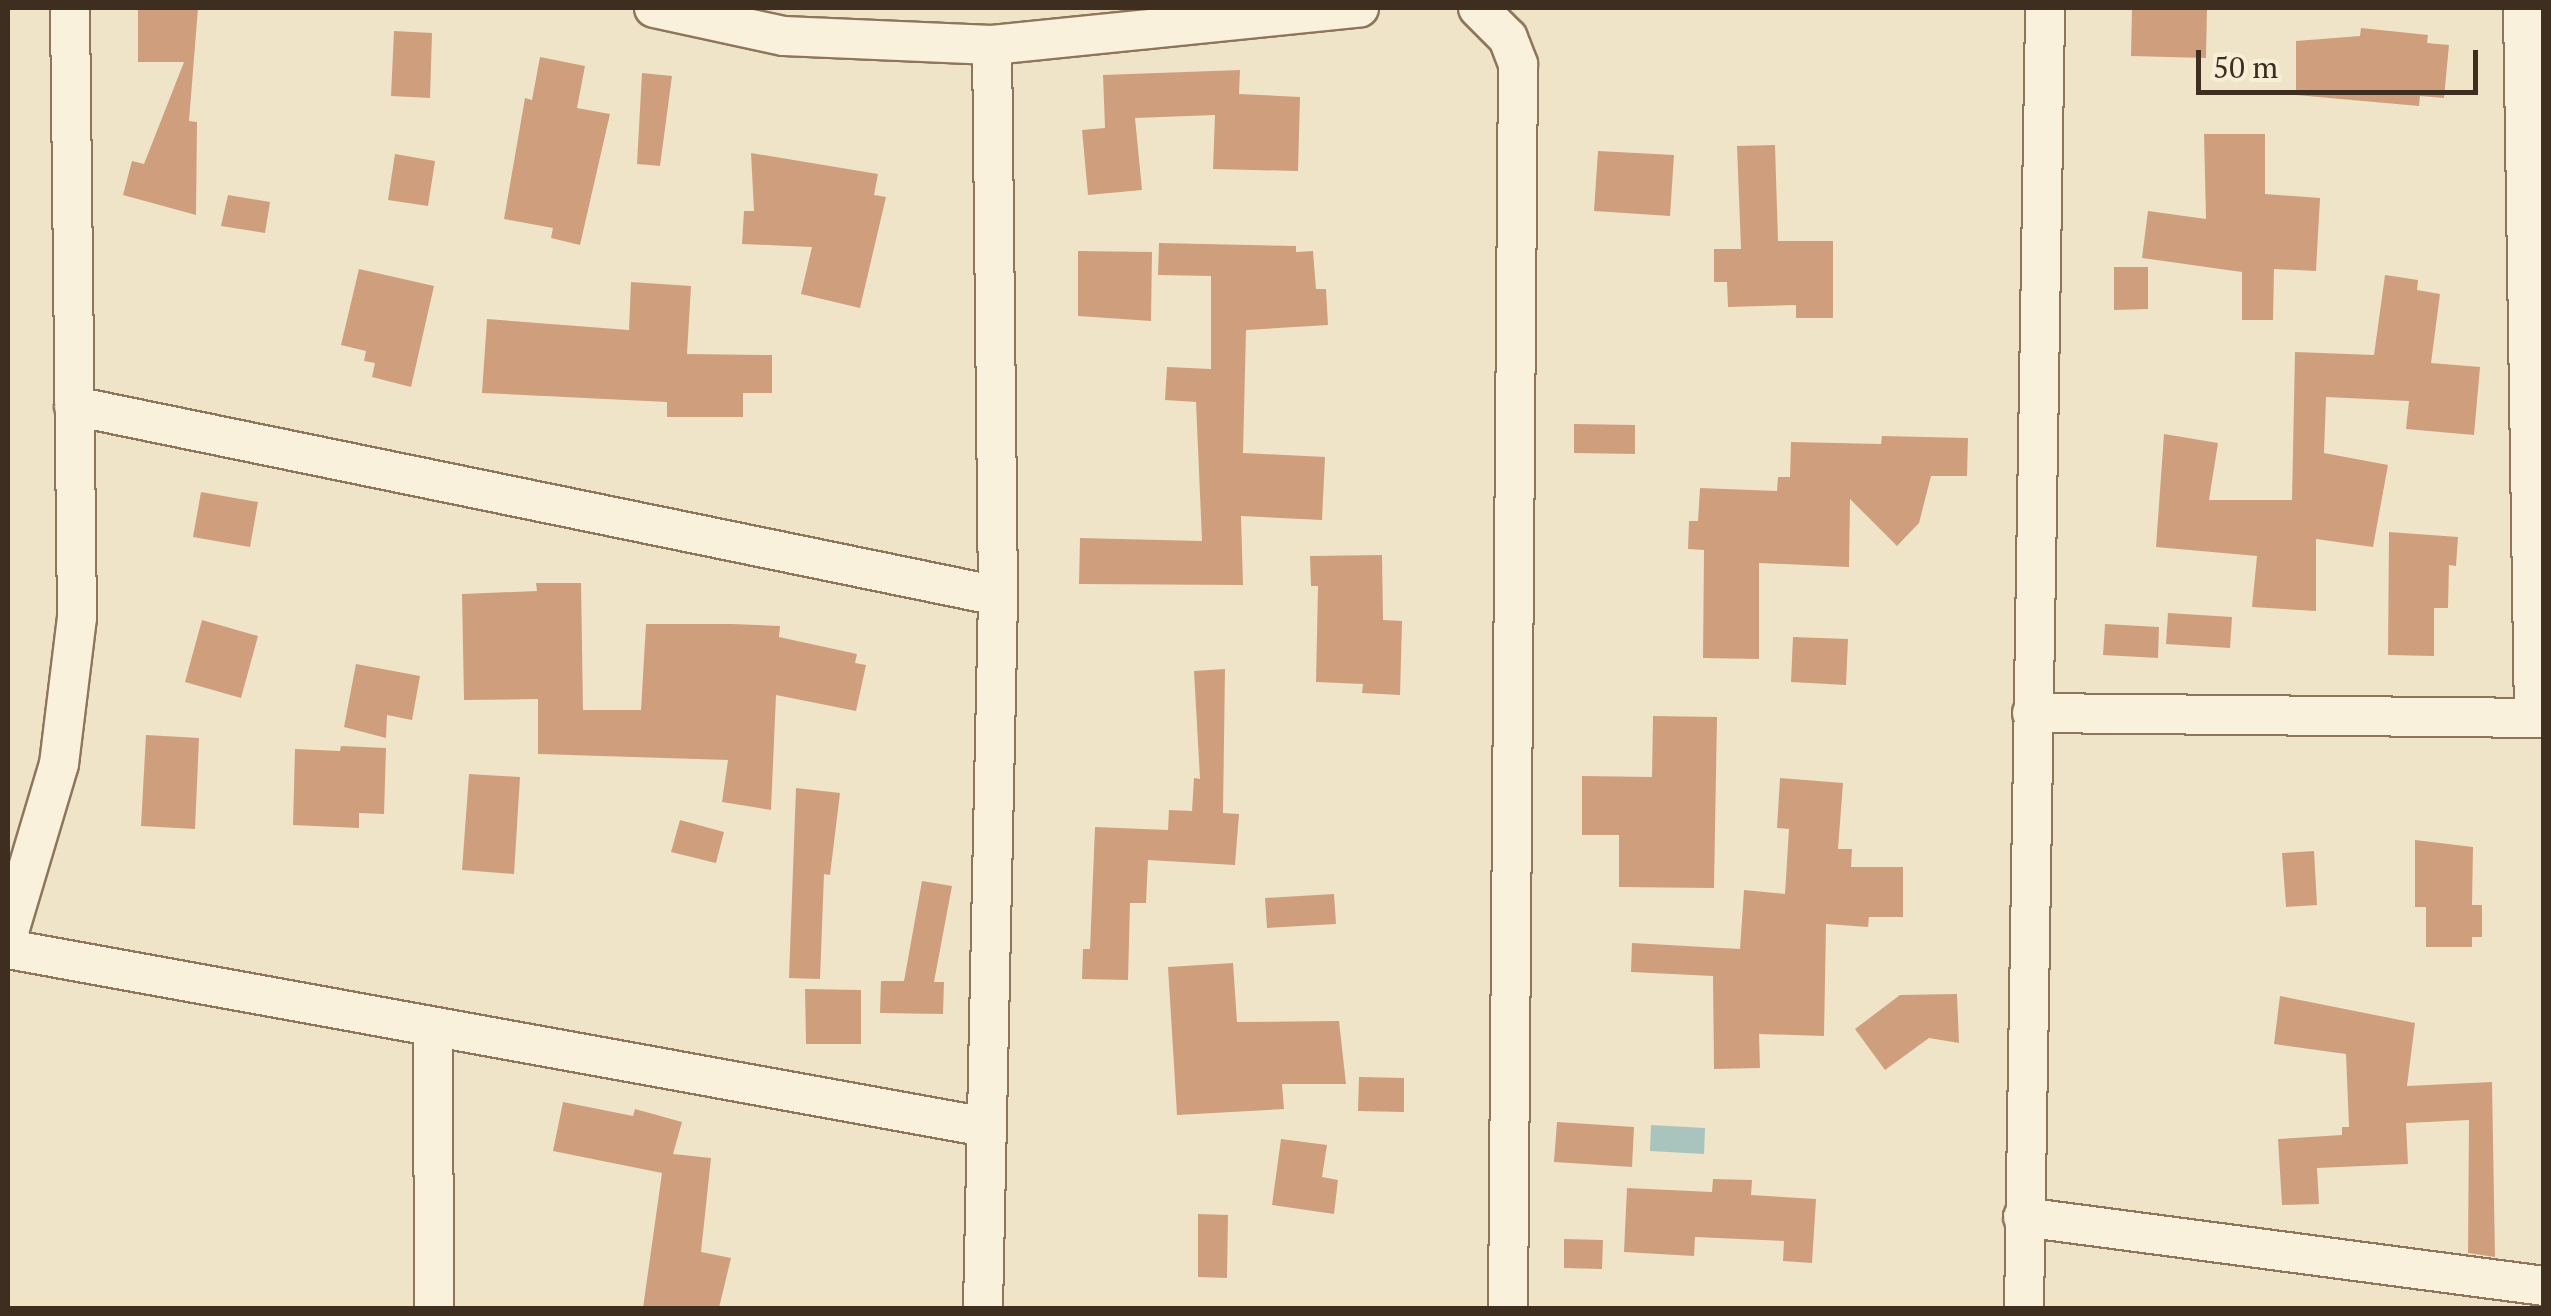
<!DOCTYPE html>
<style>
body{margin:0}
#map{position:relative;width:2551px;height:1316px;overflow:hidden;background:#f0e4c8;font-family:"PT Serif",serif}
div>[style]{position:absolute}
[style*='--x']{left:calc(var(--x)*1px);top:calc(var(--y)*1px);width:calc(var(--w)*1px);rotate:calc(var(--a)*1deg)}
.water>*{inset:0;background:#a9c4bc}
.building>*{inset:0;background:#cf9f7d}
.roads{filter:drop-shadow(2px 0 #8d765c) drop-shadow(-2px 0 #8d765c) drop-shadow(0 2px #8d765c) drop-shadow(0 -2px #8d765c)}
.minor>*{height:38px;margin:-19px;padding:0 19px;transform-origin:19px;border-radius:19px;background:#faf1dc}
span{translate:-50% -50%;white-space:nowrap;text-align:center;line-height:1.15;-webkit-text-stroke:9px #f7eed8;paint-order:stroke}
.frame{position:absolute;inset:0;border:10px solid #3d2e20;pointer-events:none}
.scale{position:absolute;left:2196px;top:50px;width:282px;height:45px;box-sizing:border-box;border:5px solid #3d2e20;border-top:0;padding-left:12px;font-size:30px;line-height:35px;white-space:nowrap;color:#3d2e20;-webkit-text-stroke:8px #f7eed8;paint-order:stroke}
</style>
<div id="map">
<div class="water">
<i style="clip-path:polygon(1651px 1125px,1705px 1128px,1704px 1154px,1650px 1151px)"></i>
</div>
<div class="building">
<i style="clip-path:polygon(138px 8px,198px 8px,189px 121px,197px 122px,196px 215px,123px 195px,132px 161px,144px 164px,184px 62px,138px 62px)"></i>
<i style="clip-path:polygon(2132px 8px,2207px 8px,2206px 58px,2131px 56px)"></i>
<i style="clip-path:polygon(2361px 28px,2428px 35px,2427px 43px,2449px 45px,2444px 98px,2420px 96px,2419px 106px,2296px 95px,2296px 41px,2360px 36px)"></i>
<i style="clip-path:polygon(394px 31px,432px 33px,430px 98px,391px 96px)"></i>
<i style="clip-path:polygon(540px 57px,585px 66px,577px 108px,610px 114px,580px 245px,551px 238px,553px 228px,504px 219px,525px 98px,532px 100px)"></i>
<i style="clip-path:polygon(1240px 70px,1239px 94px,1300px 97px,1298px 171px,1213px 169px,1215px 115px,1135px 118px,1142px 190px,1088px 195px,1082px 130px,1105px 128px,1103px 75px)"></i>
<i style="clip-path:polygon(642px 73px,672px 76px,660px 166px,637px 164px)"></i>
<i style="clip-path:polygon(2204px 134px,2265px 134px,2265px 194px,2320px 198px,2316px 271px,2274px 269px,2273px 320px,2242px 320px,2242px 272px,2142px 258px,2148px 211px,2206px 219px)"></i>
<i style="clip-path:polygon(1775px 145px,1778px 241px,1833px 241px,1833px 318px,1796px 318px,1796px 305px,1728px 307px,1727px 282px,1714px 282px,1714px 249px,1741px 249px,1737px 146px)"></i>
<i style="clip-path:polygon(1598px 151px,1674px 155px,1670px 216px,1594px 211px)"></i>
<i style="clip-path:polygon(751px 153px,878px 174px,874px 195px,886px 197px,860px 308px,801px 294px,812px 247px,742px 244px,744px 211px,754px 211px)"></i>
<i style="clip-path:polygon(395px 154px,435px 161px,428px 206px,388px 200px)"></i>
<i style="clip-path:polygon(228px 195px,270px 202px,265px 233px,221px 226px)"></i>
<i style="clip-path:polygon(1159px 243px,1296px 246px,1296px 252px,1313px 251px,1316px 289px,1326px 289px,1328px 325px,1246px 330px,1243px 453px,1325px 457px,1322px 520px,1241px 516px,1243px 585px,1079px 584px,1080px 538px,1202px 541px,1196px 402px,1165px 400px,1167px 367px,1211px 369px,1211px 276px,1158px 275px)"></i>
<i style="clip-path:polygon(1078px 251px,1152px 252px,1151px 321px,1078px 316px)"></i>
<i style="clip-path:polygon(2114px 267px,2148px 267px,2148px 309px,2114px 310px)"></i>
<i style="clip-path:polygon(359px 269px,434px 286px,411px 387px,372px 377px,375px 363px,364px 361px,366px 351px,341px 345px)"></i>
<i style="clip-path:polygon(2385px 275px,2418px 280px,2417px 290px,2440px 294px,2431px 363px,2480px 367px,2474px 435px,2406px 429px,2409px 401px,2326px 397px,2324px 453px,2388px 465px,2373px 547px,2316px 539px,2316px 611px,2252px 607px,2257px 556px,2156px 547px,2164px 434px,2218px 443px,2209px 500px,2292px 500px,2295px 352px,2374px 355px)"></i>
<i style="clip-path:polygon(631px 282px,691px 286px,687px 354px,772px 355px,772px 393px,743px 393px,743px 417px,667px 417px,667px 402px,482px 393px,487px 319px,629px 330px)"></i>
<i style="clip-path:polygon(1574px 424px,1635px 425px,1635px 454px,1574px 453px)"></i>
<i style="clip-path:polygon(1882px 436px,1968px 438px,1967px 476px,1931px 476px,1919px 523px,1897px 546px,1850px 499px,1849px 567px,1759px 563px,1759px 659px,1703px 658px,1704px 550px,1688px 549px,1689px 521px,1698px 521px,1700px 488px,1777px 491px,1778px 477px,1790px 477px,1791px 442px,1881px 444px)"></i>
<i style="clip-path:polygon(201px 492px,258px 502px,250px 547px,193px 537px)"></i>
<i style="clip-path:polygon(2389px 532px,2458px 537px,2456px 566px,2449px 565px,2448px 608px,2434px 608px,2434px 656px,2388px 655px)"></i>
<i style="clip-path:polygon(1382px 555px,1383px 620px,1402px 621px,1400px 695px,1362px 693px,1363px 684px,1316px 682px,1318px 586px,1311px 586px,1310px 556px)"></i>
<i style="clip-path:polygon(536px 583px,581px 583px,583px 710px,641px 710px,646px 624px,732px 624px,780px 626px,779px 637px,857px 654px,855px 663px,866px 665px,856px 711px,776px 695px,771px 810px,722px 802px,728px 760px,538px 754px,538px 699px,464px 700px,462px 594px,537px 591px)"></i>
<i style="clip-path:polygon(2168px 613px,2232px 617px,2230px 648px,2166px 644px)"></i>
<i style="clip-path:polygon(202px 620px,258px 636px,241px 698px,185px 682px)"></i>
<i style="clip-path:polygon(2105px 624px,2159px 627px,2158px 658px,2103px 655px)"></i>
<i style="clip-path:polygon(1793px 637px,1848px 639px,1846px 685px,1791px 682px)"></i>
<i style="clip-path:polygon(356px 664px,420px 676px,412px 720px,387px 715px,386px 738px,344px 727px)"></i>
<i style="clip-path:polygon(1225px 669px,1223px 813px,1239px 814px,1235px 865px,1148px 860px,1146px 903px,1130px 903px,1128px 980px,1082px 979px,1083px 949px,1090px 949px,1095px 827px,1168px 830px,1169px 810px,1192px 811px,1194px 778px,1200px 779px,1194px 671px)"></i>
<i style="clip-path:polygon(1653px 716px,1717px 717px,1714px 888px,1619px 887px,1619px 835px,1582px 835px,1582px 776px,1652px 777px)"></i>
<i style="clip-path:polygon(146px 735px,199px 738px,195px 829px,141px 826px)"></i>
<i style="clip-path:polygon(341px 746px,386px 748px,384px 814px,359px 813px,359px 828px,293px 825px,295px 749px,340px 751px)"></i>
<i style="clip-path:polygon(469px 774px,520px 777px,514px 874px,462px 870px)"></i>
<i style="clip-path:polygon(1780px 778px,1843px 783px,1838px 849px,1852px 849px,1851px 867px,1903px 867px,1903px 917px,1869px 917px,1868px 927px,1826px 924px,1824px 1036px,1759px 1034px,1760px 1068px,1714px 1069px,1713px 976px,1631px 972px,1632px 943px,1740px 949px,1744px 890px,1785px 894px,1789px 829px,1777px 828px)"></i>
<i style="clip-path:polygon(796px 788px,840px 793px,830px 875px,824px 874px,820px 979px,789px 978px)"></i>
<i style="clip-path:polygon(680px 820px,724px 832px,716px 863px,671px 852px)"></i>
<i style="clip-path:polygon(2415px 840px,2473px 847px,2472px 905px,2482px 905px,2482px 937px,2472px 937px,2472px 947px,2426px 947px,2426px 907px,2415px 907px)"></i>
<i style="clip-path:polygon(2314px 851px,2317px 905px,2286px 907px,2282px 853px)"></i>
<i style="clip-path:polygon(922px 881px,952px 886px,934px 982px,944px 982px,943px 1014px,880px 1013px,881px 981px,904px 981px)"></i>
<i style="clip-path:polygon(1334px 894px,1336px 924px,1267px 928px,1265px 898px)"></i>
<i style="clip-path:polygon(1233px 963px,1237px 1022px,1339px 1021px,1346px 1084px,1282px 1084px,1284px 1109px,1177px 1115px,1168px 967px)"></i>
<i style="clip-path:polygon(805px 989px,861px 990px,861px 1044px,806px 1044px)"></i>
<i style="clip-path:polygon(1957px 994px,1959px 1043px,1929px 1038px,1885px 1070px,1855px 1029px,1900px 995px)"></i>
<i style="clip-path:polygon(2280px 996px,2415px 1023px,2407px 1086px,2492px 1082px,2495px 1257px,2468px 1253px,2469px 1120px,2406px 1123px,2408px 1164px,2317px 1168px,2319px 1204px,2282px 1205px,2278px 1139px,2342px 1135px,2342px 1127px,2349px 1127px,2346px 1054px,2274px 1044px)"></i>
<i style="clip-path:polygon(1359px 1077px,1404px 1078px,1404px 1112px,1358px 1111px)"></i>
<i style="clip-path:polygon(563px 1102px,633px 1116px,635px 1109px,682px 1122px,673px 1154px,711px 1158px,701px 1252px,731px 1258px,719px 1308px,643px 1308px,662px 1173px,553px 1151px)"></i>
<i style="clip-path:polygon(1557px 1122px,1634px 1127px,1632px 1167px,1554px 1162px)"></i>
<i style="clip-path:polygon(1281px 1139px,1327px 1145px,1322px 1177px,1338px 1180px,1334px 1214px,1272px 1205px)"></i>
<i style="clip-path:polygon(1713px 1179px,1752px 1180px,1751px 1195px,1816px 1199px,1812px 1263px,1783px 1261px,1784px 1241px,1695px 1237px,1694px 1256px,1624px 1252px,1627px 1188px,1712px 1192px)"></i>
<i style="clip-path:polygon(1198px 1214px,1228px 1215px,1227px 1278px,1198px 1277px)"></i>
<i style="clip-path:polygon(1564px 1239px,1603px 1240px,1602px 1269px,1564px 1268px)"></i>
</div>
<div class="roads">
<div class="minor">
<i style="--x:654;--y:8;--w:133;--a:12.2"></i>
<i style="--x:784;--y:36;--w:208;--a:2.5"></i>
<i style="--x:992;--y:45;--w:369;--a:-5.8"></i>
<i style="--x:1478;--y:8;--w:42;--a:45"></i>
<i style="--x:1508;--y:38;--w:28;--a:69"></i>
<i style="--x:1518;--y:64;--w:1244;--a:90.46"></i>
<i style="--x:2523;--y:8;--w:709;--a:89.11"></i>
<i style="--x:74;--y:406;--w:943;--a:11.62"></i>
<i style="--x:998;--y:596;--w:551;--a:-90.62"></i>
<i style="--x:2032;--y:713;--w:512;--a:0.56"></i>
<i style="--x:8;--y:935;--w:178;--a:-73.4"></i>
<i style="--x:59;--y:764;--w:147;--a:-83"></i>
<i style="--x:77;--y:618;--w:610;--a:-90.66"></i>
<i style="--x:8;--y:949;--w:994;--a:10.32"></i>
<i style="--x:433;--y:1028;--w:280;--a:89.8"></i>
<i style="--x:2023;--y:1217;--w:526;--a:7.54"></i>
<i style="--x:983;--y:1308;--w:712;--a:-88.79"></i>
<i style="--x:2024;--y:1308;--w:1300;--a:-89.07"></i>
</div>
</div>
<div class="frame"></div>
<div class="scale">50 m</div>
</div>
